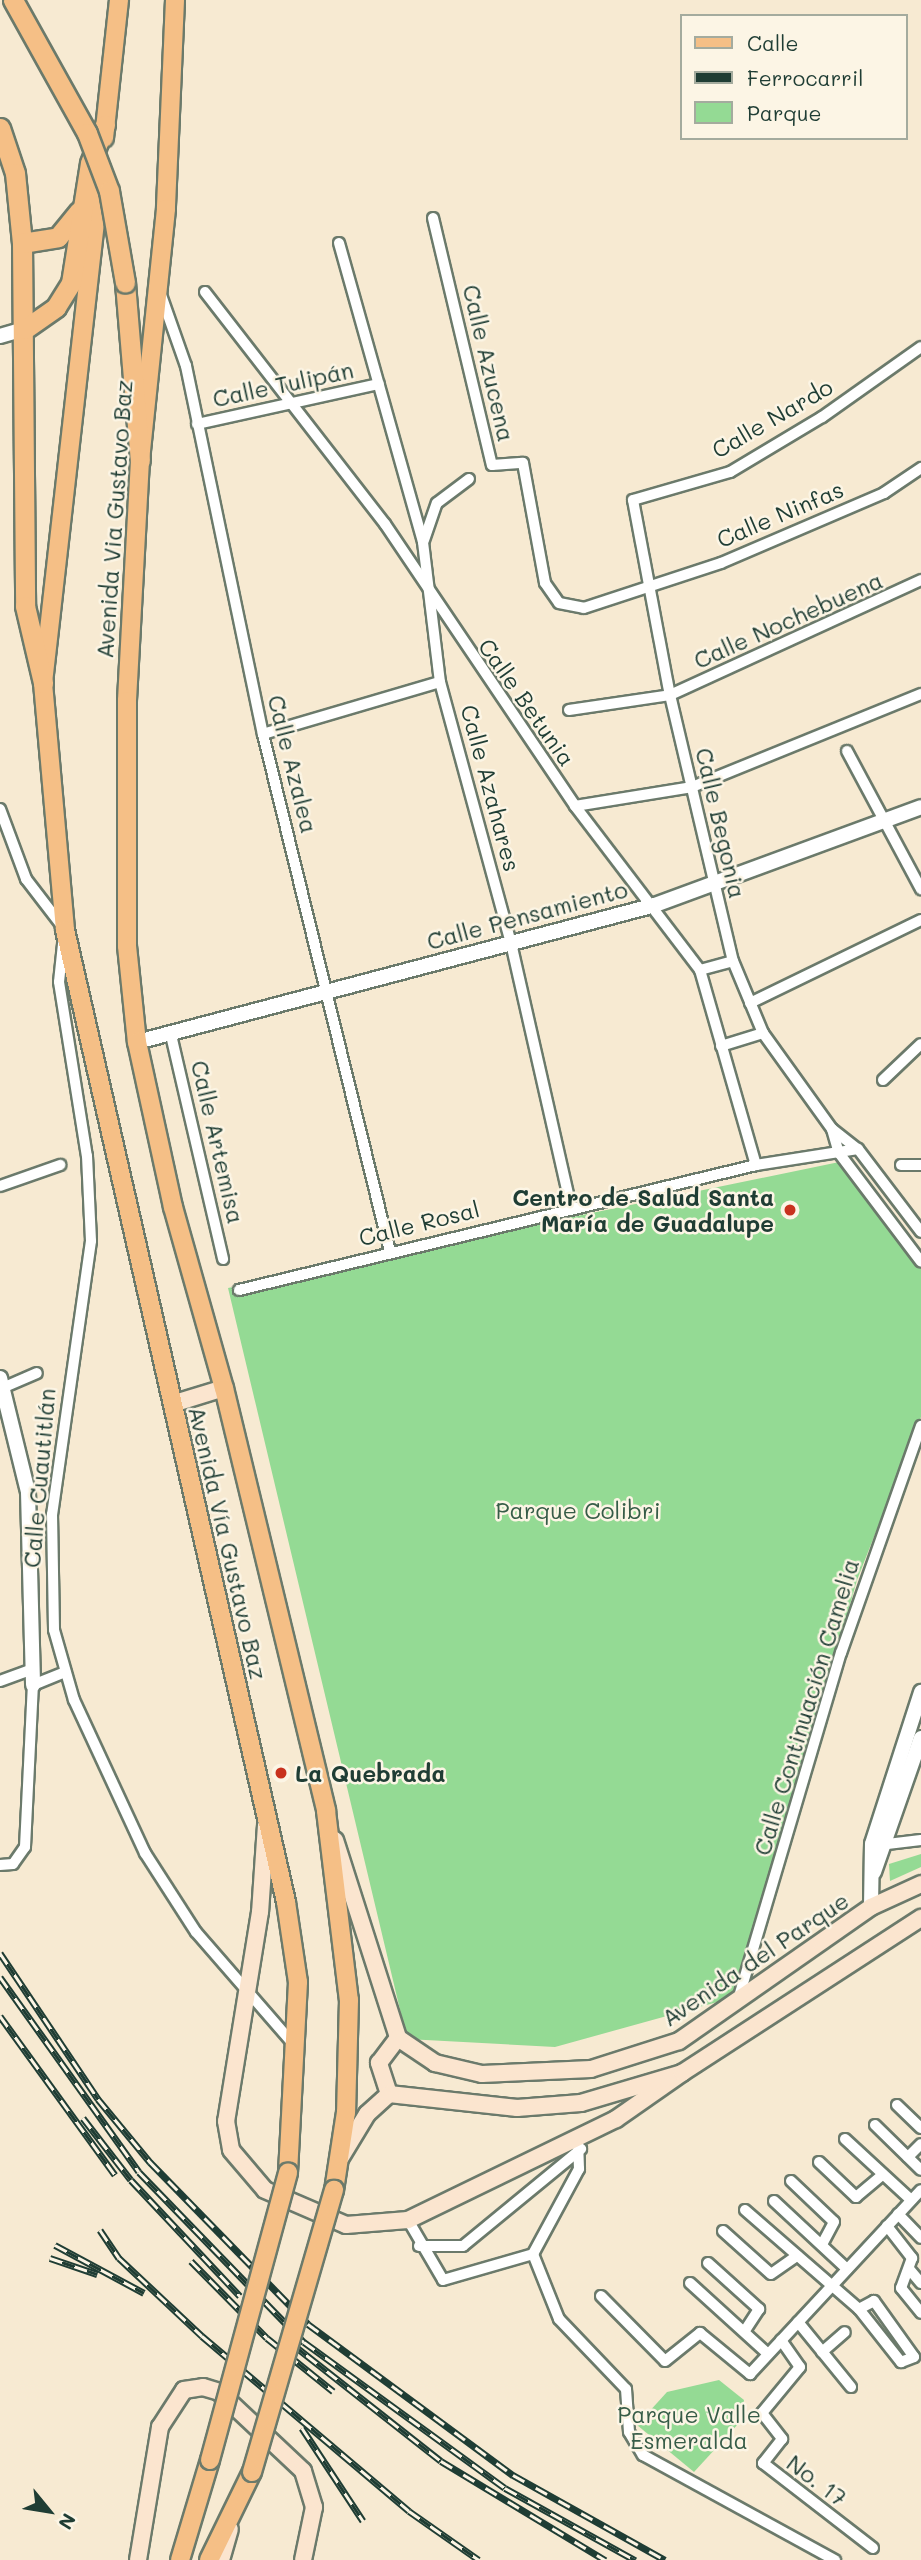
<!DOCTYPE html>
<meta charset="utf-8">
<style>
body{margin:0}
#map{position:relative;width:921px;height:2560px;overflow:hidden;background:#f7ead2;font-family:Mali,sans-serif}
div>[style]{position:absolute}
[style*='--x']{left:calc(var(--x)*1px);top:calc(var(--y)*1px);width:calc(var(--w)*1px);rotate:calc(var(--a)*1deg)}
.green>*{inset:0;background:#94da94}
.roads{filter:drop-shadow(2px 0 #6b7a6b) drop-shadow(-2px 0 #6b7a6b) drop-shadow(0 2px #6b7a6b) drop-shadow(0 -2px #6b7a6b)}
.minor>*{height:10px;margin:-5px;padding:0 5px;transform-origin:5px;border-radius:5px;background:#fff}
.tertiary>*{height:14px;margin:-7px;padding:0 7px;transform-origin:7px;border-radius:7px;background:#fff}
.secondary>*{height:16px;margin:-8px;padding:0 8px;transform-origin:8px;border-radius:8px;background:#fbe5cf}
.primary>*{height:18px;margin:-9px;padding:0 9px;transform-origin:9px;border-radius:9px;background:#f5bf86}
.trunk>*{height:19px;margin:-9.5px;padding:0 9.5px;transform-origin:9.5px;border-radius:9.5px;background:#f5bf86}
.rail>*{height:7px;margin-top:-3.5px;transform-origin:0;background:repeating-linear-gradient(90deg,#fcf5e5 0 13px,#1f3d34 0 26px);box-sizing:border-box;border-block:2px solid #1f3d34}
.bridges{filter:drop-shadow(2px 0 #6b7a6b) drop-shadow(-2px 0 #6b7a6b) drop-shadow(0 2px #6b7a6b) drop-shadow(0 -2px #6b7a6b)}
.primary-bridge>*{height:18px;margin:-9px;padding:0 9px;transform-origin:9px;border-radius:9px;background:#f5bf86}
.trunk-bridge>*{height:19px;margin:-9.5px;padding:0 9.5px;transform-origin:9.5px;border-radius:9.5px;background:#f5bf86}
.dots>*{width:19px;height:19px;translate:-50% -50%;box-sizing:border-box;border:4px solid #fcf5e5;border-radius:50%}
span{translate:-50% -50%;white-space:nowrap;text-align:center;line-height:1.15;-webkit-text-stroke:5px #fcf5e5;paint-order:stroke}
.street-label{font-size:23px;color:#1f3d34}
.poi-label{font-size:23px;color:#1f3d34;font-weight:700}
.right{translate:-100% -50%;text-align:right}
.left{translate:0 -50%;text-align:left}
.park-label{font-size:23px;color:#365c47}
.legend{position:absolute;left:680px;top:14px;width:228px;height:126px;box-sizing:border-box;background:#fcf5e5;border:2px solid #a4ab9e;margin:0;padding:9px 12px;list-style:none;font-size:21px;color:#1f3d34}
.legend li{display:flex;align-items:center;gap:14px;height:35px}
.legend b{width:35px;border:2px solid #a4ab9e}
.north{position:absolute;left:14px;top:2476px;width:70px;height:70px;-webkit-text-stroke:5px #fcf5e5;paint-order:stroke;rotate:120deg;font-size:19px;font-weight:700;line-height:28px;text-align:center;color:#1f3d34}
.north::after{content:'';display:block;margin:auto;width:24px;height:32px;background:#1f3d34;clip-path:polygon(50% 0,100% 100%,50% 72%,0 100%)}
</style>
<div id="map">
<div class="green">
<i style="clip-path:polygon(849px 1160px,921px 1268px,921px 1417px,857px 1580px,739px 1996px,555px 2047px,407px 2039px,228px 1288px)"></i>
<i style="clip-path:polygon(921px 1854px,921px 1867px,890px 1881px,889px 1864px)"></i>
<i style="clip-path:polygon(719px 2380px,744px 2400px,739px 2423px,694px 2472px,637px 2425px,667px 2392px)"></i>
</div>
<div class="roads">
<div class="minor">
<i style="--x:433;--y:218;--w:254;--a:76.6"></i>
<i style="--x:492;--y:465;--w:31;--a:-4"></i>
<i style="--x:523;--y:463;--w:122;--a:79.6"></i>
<i style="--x:545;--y:583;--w:24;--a:55"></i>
<i style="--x:559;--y:603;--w:25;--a:11"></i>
<i style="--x:584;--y:608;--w:144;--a:-18.2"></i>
<i style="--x:721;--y:563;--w:177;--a:-23.2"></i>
<i style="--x:884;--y:493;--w:45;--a:-34"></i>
<i style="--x:339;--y:243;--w:311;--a:74.3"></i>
<i style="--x:423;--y:542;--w:141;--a:83.1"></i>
<i style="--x:440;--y:682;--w:270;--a:74.8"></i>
<i style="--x:511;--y:943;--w:271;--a:77.2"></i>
<i style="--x:205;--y:292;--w:294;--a:52.2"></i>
<i style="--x:385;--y:524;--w:340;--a:56"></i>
<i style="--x:575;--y:806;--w:206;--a:52.7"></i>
<i style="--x:700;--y:970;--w:203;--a:74"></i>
<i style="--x:161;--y:295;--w:75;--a:70.6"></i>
<i style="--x:186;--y:366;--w:376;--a:78.2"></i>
<i style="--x:263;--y:734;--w:533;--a:76.22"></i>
<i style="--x:921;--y:347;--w:121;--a:144.7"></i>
<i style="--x:822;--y:417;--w:107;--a:149.1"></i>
<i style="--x:730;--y:472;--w:101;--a:163.9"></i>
<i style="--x:633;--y:500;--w:198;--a:79.3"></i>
<i style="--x:670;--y:695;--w:273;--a:76.7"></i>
<i style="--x:733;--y:961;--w:78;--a:67.4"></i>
<i style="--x:763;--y:1033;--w:118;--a:54.3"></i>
<i style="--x:832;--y:1129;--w:33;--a:38"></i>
<i style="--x:858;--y:1149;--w:104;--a:52.8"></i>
<i style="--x:197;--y:424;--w:186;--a:-12.4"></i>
<i style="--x:424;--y:540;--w:39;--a:-71"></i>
<i style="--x:437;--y:503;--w:40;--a:-37"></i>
<i style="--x:569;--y:710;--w:102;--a:-8.4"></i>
<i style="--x:670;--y:695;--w:276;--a:-24.6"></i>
<i style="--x:263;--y:734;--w:184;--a:-16.4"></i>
<i style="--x:847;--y:751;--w:157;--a:61.8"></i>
<i style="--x:575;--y:806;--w:119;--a:-9.2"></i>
<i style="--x:692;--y:787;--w:247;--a:-22.1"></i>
<i style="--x:0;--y:809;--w:75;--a:69.6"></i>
<i style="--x:26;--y:879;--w:59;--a:52.5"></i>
<i style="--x:63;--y:944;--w:38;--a:96"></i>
<i style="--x:59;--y:982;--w:176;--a:80.9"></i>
<i style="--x:87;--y:1156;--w:85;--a:87.3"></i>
<i style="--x:91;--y:1241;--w:276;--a:98.1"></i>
<i style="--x:52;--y:1514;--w:116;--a:89"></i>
<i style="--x:54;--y:1630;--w:73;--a:74.1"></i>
<i style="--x:74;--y:1700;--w:169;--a:65.1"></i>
<i style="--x:145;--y:1853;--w:94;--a:57.2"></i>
<i style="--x:196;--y:1932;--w:151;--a:49"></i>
<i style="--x:700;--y:970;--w:34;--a:-15"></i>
<i style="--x:750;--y:1003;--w:190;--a:-25.9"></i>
<i style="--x:171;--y:1035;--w:230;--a:76.9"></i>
<i style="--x:721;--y:1046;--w:44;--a:-17.2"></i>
<i style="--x:883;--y:1080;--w:52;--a:-43.5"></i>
<i style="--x:832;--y:1129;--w:25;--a:74"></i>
<i style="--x:839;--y:1153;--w:136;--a:53"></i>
<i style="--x:901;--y:1165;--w:20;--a:0"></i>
<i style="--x:0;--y:1186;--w:64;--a:-19.3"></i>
<i style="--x:239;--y:1290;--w:532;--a:-13.59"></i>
<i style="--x:756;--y:1165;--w:103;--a:-8.9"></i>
<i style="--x:0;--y:1389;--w:40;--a:-23.4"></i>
<i style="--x:0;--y:1681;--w:35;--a:-20"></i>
<i style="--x:879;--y:1845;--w:42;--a:-6.8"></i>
<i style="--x:0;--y:1865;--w:13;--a:-4"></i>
<i style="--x:13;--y:1864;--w:21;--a:-55"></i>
<i style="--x:25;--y:1847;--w:162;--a:-87.2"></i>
<i style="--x:33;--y:1685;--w:35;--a:-22"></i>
<i style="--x:738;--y:2000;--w:362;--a:-73.5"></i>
<i style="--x:841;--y:1653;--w:241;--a:-70.6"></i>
<i style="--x:897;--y:2105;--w:33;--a:44"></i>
<i style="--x:875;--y:2125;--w:64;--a:44.4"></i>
<i style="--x:845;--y:2139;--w:90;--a:42.7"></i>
<i style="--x:908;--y:2157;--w:18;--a:-45"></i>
<i style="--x:819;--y:2162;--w:51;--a:43.4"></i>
<i style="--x:856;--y:2197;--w:35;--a:-40"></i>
<i style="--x:791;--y:2181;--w:59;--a:43.6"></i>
<i style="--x:834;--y:2222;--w:26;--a:118"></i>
<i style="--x:774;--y:2201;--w:100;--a:43"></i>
<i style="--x:745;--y:2210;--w:151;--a:41"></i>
<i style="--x:859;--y:2309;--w:68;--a:51.6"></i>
<i style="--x:901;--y:2362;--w:14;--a:-21"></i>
<i style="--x:914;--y:2357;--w:69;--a:-125.5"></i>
<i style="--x:874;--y:2301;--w:17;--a:152"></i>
<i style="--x:898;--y:2214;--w:33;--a:46"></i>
<i style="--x:408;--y:2220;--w:69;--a:59.7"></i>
<i style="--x:443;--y:2280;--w:94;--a:-16.1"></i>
<i style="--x:533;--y:2254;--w:97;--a:-61.6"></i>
<i style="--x:579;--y:2169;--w:33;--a:-92"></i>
<i style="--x:887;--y:2226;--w:41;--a:52"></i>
<i style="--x:912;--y:2258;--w:32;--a:110"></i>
<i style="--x:901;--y:2288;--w:32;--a:51"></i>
<i style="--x:723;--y:2231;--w:64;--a:41.9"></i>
<i style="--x:771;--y:2274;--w:32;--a:-35"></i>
<i style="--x:419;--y:2246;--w:44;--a:0"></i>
<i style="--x:463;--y:2246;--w:153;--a:-39.4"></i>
<i style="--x:533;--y:2254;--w:70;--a:68.2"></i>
<i style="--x:559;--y:2319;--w:97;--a:46.3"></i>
<i style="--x:626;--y:2389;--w:43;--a:86"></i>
<i style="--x:629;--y:2432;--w:27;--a:59"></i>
<i style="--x:643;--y:2455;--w:219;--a:28.7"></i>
<i style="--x:708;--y:2263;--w:69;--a:42"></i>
<i style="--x:759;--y:2309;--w:27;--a:123"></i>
<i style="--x:910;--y:2270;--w:17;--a:50"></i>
<i style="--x:690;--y:2283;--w:105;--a:42.3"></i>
<i style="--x:601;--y:2296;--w:91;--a:45.4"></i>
<i style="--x:665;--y:2361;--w:45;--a:-38.7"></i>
<i style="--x:700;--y:2333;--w:65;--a:39.4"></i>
<i style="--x:750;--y:2374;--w:251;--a:-47.1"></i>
<i style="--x:798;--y:2322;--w:84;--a:50.8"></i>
<i style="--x:781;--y:2340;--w:33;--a:55"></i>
<i style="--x:800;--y:2367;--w:60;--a:129.6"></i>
<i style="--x:762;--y:2413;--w:33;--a:52"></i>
<i style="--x:782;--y:2439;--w:31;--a:128"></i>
<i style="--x:763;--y:2463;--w:139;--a:37.7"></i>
<i style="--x:822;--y:2352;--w:30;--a:-41"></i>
</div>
<div class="tertiary">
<i style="--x:0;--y:336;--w:26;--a:-16"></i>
<i style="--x:137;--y:1042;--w:536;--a:-14.81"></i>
<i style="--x:655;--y:905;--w:283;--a:-20.2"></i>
<i style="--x:0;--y:1378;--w:117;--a:76.2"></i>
<i style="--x:28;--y:1492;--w:193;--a:88.5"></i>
<i style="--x:874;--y:1872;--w:142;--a:-70.7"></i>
<i style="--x:871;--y:1907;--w:63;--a:-89.1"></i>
<i style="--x:872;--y:1844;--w:160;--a:-72.1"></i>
</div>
<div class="secondary">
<i style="--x:172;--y:1404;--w:54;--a:-17.1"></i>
<i style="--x:266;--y:1825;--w:87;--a:93.9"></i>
<i style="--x:260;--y:1912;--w:212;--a:99.2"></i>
<i style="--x:226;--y:2121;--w:29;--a:80"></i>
<i style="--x:231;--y:2150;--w:52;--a:49.6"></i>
<i style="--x:265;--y:2190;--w:88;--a:23.4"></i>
<i style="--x:346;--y:2225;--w:62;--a:-4.6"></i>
<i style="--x:408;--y:2220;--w:231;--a:-25.9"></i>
<i style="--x:616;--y:2119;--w:80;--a:-34.9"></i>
<i style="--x:335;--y:1840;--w:208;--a:72.3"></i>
<i style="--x:398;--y:2038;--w:45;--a:34"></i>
<i style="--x:435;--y:2063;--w:48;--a:13.2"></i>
<i style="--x:482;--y:2074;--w:109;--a:-2.6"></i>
<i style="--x:591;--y:2069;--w:92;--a:-17.7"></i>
<i style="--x:679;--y:2041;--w:234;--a:-34.9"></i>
<i style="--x:871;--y:1907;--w:55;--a:-24.7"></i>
<i style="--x:389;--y:2094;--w:33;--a:-108"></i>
<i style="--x:379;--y:2063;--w:31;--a:-53"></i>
<i style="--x:341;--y:2157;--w:50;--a:-58.8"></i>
<i style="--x:367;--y:2114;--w:30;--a:-42"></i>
<i style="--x:389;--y:2094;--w:129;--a:6.2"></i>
<i style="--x:517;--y:2108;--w:64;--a:-4.5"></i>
<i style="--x:581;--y:2103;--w:105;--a:-16.5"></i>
<i style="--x:682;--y:2073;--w:285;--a:-33"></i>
<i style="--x:138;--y:2560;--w:135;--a:-80.6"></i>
<i style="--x:160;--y:2427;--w:44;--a:-57"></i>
<i style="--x:184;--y:2390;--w:19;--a:-9"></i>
<i style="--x:203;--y:2387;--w:17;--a:17"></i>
<i style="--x:219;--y:2392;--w:115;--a:43.2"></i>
<i style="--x:303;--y:2471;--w:38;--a:73"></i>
<i style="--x:314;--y:2507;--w:54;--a:101.7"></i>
<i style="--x:221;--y:2560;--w:32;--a:-74"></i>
</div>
<div class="primary">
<i style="--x:175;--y:0;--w:209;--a:92.5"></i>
<i style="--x:166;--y:209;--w:252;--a:95.9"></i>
<i style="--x:140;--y:460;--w:241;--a:93.1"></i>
<i style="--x:127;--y:701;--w:245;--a:90"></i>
<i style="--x:127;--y:946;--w:97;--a:84.1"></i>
<i style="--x:137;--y:1042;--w:169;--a:77.7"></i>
<i style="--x:173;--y:1207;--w:188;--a:74.3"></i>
<i style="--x:224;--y:1388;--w:435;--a:76.4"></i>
<i style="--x:326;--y:1811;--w:190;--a:83.1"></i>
<i style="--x:349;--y:2000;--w:112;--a:91.5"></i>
<i style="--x:346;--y:2112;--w:79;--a:98.7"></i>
<i style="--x:104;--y:138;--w:139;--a:-83.8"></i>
<i style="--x:101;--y:169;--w:517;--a:96.44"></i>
<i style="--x:43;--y:683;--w:248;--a:84.9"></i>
<i style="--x:65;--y:930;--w:997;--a:77.19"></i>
<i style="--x:286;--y:1902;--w:81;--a:81.5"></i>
<i style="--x:298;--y:1982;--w:190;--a:93"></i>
<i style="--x:180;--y:2560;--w:104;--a:-73.3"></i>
<i style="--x:209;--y:2560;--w:98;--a:-64"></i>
</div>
<div class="trunk">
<i style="--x:0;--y:128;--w:47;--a:71.6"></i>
<i style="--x:15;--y:173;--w:70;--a:84.3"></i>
<i style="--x:22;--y:243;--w:363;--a:89.5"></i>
<i style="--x:25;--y:606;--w:79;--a:76.8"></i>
<i style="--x:22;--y:243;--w:36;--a:-9"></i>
<i style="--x:58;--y:237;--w:33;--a:-51"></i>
<i style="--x:125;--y:283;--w:178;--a:85.2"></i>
<i style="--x:25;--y:329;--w:38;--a:-35"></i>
<i style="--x:56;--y:307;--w:28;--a:-58"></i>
<i style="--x:71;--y:283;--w:121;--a:-81"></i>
<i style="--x:90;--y:163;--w:41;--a:-68.5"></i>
</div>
</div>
<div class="rail">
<i style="--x:0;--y:1953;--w:176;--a:56.1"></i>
<i style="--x:98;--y:2099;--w:82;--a:50.5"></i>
<i style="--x:150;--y:2162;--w:226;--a:45.7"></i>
<i style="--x:308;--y:2324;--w:255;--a:36.4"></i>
<i style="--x:513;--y:2475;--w:174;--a:29.2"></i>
<i style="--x:0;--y:1977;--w:239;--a:54.5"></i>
<i style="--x:139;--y:2172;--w:237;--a:45.9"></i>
<i style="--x:304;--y:2342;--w:248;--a:36"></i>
<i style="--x:505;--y:2488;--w:149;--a:29"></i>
<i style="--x:0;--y:2016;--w:196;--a:54.1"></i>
<i style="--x:83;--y:2118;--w:78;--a:52.3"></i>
<i style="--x:131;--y:2180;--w:159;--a:46.8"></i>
<i style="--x:100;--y:2230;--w:34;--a:56"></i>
<i style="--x:119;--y:2258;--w:114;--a:43.2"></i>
<i style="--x:202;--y:2336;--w:271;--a:40.2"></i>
<i style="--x:409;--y:2511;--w:85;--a:35"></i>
<i style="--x:55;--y:2245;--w:101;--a:28.3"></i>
<i style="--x:50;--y:2258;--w:50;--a:18.8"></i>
<i style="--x:191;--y:2261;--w:108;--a:45.4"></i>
<i style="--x:267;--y:2338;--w:85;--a:38.8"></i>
<i style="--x:286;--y:2339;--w:197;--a:38.2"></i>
<i style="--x:441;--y:2461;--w:192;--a:31.1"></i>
<i style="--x:302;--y:2428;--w:111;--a:56.7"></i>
</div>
<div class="bridges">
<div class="primary-bridge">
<i style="--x:210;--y:2460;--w:298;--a:-74.8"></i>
<i style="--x:252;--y:2472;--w:294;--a:-73.8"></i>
</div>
<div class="trunk-bridge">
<i style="--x:13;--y:0;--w:152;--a:60.9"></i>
<i style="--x:87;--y:133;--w:62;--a:69.2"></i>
<i style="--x:109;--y:191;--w:93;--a:80.1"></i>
</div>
</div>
<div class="dots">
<i style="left:790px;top:1210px;background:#c8321e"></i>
<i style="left:281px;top:1773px;background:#c8321e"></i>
</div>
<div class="street-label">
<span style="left:489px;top:363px;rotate:77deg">Calle Azucena</span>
<span style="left:283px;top:384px;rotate:-12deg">Calle Tulipán</span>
<span style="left:772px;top:418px;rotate:-30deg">Calle Nardo</span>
<span style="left:780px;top:514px;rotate:-23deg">Calle Ninfas</span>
<span style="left:114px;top:519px;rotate:-86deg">Avenida Via Gustavo Baz</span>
<span style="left:788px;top:620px;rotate:-24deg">Calle Nochebuena</span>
<span style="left:527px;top:702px;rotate:55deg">Calle Betunia</span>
<span style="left:293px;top:764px;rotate:76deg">Calle Azalea</span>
<span style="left:491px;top:788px;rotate:75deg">Calle Azahares</span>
<span style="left:721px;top:823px;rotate:77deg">Calle Begonia</span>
<span style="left:527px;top:915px;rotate:-15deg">Calle Pensamiento</span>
<span style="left:218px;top:1142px;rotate:77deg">Calle Artemisa</span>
<span style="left:419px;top:1223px;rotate:-14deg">Calle Rosal</span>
<span style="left:39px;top:1478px;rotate:-85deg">Calle Cuautitlán</span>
<span style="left:228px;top:1543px;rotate:77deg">Avenida Vía Gustavo Baz</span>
<span style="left:806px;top:1707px;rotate:-73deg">Calle Continuación Camelia</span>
<span style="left:755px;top:1959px;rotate:-34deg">Avenida del Parque</span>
<span style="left:817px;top:2480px;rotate:37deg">No. 17</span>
</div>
<div class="poi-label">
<span class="right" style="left:774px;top:1210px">Centro de Salud Santa<br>María de Guadalupe</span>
<span class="left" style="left:295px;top:1773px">La Quebrada</span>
</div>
<div class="park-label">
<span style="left:578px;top:1510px">Parque Colibri</span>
<span style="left:689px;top:2427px">Parque Valle<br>Esmeralda</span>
</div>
<ul class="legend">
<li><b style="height:9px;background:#f5bf86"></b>Calle</li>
<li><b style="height:9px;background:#1f3d34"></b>Ferrocarril</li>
<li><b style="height:19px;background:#94da94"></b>Parque</li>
</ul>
<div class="north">N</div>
</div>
